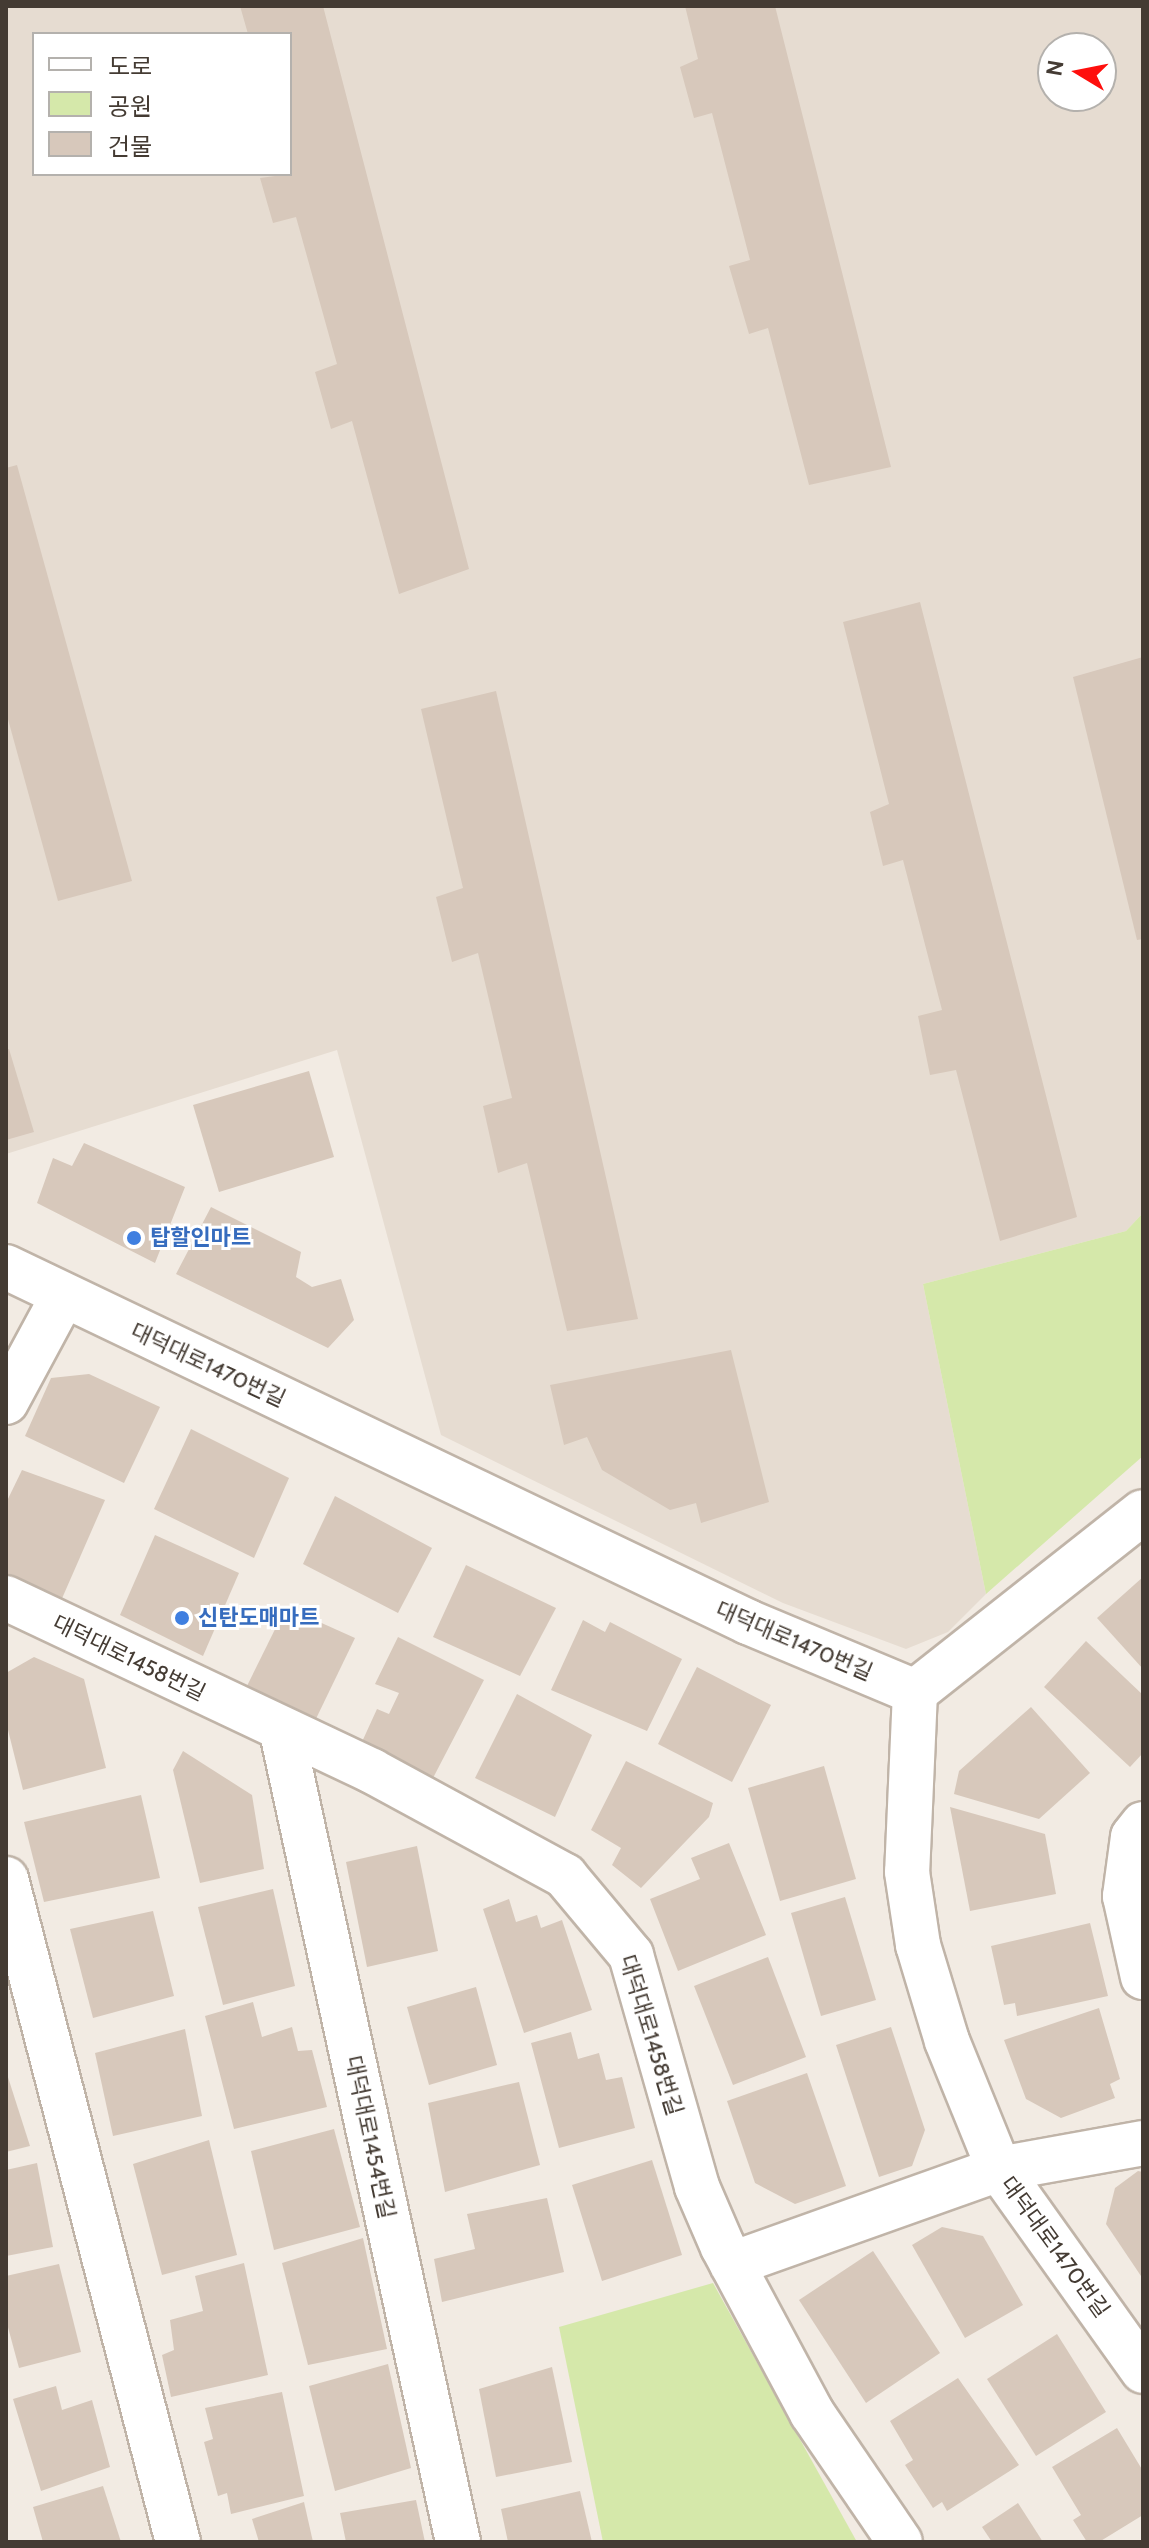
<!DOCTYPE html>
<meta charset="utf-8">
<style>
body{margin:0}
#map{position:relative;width:1149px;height:2548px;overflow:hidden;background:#f2ebe3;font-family:Cabin,"Noto Sans KR",sans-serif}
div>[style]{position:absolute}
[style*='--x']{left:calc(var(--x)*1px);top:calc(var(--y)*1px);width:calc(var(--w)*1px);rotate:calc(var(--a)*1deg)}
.residential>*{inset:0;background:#e6dcd1}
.green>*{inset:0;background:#d5e8aa}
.building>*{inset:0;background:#d7c8bb}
.roads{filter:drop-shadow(2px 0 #c0b4a8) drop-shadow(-2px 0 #c0b4a8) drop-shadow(0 2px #c0b4a8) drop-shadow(0 -2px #c0b4a8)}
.minor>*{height:44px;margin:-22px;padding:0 22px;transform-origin:22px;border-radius:22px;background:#fff}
.dots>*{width:22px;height:22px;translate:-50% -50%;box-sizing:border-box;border:4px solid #fff;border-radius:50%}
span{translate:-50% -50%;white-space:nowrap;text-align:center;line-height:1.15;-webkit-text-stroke:6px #fff;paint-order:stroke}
.shop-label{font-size:22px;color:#366cbe;font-weight:700}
.left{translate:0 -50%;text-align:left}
.street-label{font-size:22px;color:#443b33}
.frame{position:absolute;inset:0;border:8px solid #443b33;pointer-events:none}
.legend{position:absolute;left:32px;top:32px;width:260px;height:144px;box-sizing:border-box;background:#fff;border:2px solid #b4b1ad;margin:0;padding:10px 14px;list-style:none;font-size:24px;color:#443b33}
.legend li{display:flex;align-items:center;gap:16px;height:40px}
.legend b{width:40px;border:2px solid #b4b1ad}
.north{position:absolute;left:1037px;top:32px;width:80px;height:80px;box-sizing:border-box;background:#fff;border:2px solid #b4b1ad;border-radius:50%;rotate:280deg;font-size:22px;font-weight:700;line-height:32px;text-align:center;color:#443b33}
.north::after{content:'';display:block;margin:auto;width:28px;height:36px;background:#fe0f0d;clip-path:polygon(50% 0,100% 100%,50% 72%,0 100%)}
</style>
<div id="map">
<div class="residential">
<i style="clip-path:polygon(evenodd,6px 6px,1143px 6px,1143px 1213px,1126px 1231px,923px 1284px,986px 1594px,948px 1632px,906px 1649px,783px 1603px,441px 1435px,337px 1050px,6px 1154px,6px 6px,34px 34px,290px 34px,290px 174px,34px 174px,34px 34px,6px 6px,1053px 48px,1101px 48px,1101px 96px,1053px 96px,1053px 48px)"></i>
</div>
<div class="green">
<i style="clip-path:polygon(1143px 1213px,1143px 1456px,986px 1594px,923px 1284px,1126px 1231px)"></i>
<i style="clip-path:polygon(713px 2283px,857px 2542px,603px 2542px,559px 2327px)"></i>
</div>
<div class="building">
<i style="clip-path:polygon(240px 6px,323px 6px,469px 569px,399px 594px,352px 421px,331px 429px,315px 372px,337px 364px,296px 217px,273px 223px,260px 178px,290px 174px,290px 34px,248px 34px)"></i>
<i style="clip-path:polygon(685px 6px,775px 6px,891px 467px,809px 485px,768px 328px,749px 334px,729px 266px,750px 260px,712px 113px,694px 118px,680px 67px,698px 59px)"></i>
<i style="clip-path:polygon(17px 465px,132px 881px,58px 901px,6px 712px,6px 468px)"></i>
<i style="clip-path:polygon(920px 602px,1077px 1217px,1000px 1241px,956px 1070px,930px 1075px,918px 1016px,942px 1010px,903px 860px,883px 866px,870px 812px,889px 804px,843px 622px)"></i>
<i style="clip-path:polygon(1143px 657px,1143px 939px,1137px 940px,1073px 677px)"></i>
<i style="clip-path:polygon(496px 691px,638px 1319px,567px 1331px,527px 1163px,498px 1173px,483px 1106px,512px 1098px,478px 953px,452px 962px,436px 897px,463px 888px,421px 709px)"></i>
<i style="clip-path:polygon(9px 1049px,34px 1132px,6px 1140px,6px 1050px)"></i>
<i style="clip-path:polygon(309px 1071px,334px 1157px,219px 1192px,193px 1105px)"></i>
<i style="clip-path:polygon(84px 1143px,185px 1187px,155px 1263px,37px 1203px,53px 1158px,72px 1166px)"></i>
<i style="clip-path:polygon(211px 1207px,301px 1252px,296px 1277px,312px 1287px,341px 1279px,354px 1320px,328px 1348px,176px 1274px)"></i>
<i style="clip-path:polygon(731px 1350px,769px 1502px,701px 1523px,696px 1503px,670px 1510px,602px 1470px,587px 1437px,564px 1445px,550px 1385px)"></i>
<i style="clip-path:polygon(89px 1374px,160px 1407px,124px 1483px,25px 1436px,51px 1378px)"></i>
<i style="clip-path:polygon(191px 1429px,289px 1478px,254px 1558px,154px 1509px)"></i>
<i style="clip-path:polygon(22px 1470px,105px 1500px,60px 1603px,6px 1577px,6px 1503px)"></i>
<i style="clip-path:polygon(335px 1496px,432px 1548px,398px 1613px,303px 1564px)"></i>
<i style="clip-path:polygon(155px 1535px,239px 1573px,203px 1656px,120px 1615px)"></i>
<i style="clip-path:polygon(466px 1565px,556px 1608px,520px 1676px,433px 1637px)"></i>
<i style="clip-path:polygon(1143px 1577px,1143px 1669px,1097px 1618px)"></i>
<i style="clip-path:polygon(286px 1607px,355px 1638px,312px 1727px,244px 1692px)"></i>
<i style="clip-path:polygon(583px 1620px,605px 1632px,610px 1622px,682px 1659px,647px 1731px,551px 1690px)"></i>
<i style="clip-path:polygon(398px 1637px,484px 1680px,433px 1778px,361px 1744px,377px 1709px,389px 1714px,399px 1693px,375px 1684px)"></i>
<i style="clip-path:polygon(1086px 1641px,1143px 1695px,1143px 1753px,1130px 1767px,1044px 1687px)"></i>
<i style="clip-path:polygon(34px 1657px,84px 1679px,106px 1768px,23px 1790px,6px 1722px,6px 1673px)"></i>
<i style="clip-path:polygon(697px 1667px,771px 1705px,732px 1782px,658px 1744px)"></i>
<i style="clip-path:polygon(517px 1694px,592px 1735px,555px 1817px,475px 1778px)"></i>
<i style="clip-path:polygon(1031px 1707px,1090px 1773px,1039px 1819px,954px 1794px,959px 1771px)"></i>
<i style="clip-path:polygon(183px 1751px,252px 1795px,264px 1869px,200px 1883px,173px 1770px)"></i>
<i style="clip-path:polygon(626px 1761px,713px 1803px,709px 1817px,641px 1888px,612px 1865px,621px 1848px,591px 1830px)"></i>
<i style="clip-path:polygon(824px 1766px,856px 1879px,780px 1901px,748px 1788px)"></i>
<i style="clip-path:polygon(141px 1795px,160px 1878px,44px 1902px,24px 1822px)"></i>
<i style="clip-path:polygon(950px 1807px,1045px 1834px,1056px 1894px,970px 1911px)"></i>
<i style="clip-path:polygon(729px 1843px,766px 1935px,678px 1971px,650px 1899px,700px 1879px,691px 1858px)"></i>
<i style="clip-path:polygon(417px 1846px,438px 1951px,367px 1967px,346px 1862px)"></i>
<i style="clip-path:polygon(273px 1889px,295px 1986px,223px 2005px,198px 1907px)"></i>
<i style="clip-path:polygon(845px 1897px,876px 2000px,821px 2016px,791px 1913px)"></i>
<i style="clip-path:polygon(509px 1899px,516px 1922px,537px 1915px,541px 1928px,562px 1920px,592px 2010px,524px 2033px,483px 1909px)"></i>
<i style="clip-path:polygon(153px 1911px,174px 1996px,93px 2018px,70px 1929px)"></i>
<i style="clip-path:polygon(1090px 1923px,1108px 1996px,1017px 2016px,1015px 2003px,1004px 2005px,991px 1946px)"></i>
<i style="clip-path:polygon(768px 1957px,806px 2057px,733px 2085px,694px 1986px)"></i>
<i style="clip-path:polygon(476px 1987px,497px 2065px,429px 2085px,407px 2007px)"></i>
<i style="clip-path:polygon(253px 2002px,262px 2037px,292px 2027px,298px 2051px,312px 2050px,327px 2107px,234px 2129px,205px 2016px)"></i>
<i style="clip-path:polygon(1099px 2008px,1120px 2079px,1110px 2084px,1115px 2098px,1061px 2118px,1026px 2099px,1004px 2040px)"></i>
<i style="clip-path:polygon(891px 2027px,925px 2130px,912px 2166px,879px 2177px,836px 2045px)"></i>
<i style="clip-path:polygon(185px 2029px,202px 2116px,113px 2136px,95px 2053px)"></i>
<i style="clip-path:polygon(571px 2032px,578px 2059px,599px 2053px,606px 2080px,622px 2077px,635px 2128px,559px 2148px,531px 2043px)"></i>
<i style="clip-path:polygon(6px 2071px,30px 2146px,6px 2152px)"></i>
<i style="clip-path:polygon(807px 2073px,846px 2186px,795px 2204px,755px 2183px,727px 2101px)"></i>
<i style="clip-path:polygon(519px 2082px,540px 2165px,445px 2192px,428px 2103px)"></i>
<i style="clip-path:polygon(334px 2129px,360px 2227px,274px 2250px,251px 2151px)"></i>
<i style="clip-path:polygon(209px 2140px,237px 2255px,162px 2275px,133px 2164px)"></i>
<i style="clip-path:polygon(652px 2160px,682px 2255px,602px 2281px,572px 2185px)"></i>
<i style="clip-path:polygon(37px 2163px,53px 2247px,6px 2256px,6px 2170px)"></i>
<i style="clip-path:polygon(1138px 2171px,1143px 2172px,1143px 2279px,1106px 2224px,1115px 2188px)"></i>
<i style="clip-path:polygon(547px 2198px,564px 2272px,442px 2302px,434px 2259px,475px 2249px,467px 2214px)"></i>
<i style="clip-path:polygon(942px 2227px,983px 2236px,1023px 2305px,965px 2338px,912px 2245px)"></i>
<i style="clip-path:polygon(363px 2238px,387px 2349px,308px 2365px,282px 2263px)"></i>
<i style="clip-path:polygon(873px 2251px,940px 2353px,866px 2403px,799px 2300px)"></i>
<i style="clip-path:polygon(244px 2263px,268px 2375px,171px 2397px,162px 2355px,174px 2350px,170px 2320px,203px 2311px,195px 2276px)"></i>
<i style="clip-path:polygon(59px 2264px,81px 2352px,19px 2368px,6px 2320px,6px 2276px)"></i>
<i style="clip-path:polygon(1057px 2334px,1106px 2412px,1036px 2456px,987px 2379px)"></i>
<i style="clip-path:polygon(388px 2364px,411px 2468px,335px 2491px,309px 2386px)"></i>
<i style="clip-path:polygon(552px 2367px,572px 2462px,496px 2477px,479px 2389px)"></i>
<i style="clip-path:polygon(958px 2378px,1019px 2465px,947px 2511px,942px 2502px,933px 2508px,905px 2465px,913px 2460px,890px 2421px)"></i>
<i style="clip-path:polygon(56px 2386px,62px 2410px,92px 2400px,110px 2467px,41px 2491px,13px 2399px)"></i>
<i style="clip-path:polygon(282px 2392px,304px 2496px,231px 2514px,227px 2493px,218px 2496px,204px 2442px,213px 2439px,205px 2408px)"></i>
<i style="clip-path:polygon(1117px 2428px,1143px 2471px,1143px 2515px,1099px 2542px,1087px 2542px,1073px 2520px,1081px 2515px,1052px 2467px)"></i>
<i style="clip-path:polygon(103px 2486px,121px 2542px,43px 2542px,33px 2507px)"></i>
<i style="clip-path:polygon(580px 2491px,592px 2542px,508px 2542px,501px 2509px)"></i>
<i style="clip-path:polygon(416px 2500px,425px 2542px,346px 2542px,340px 2513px)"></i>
<i style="clip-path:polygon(304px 2502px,313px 2542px,259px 2542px,252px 2519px)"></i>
<i style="clip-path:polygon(1018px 2503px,1043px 2542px,992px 2542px,982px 2527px)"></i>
</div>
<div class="roads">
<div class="minor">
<i style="--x:6;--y:1267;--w:823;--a:25.57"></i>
<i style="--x:748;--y:1622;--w:181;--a:22.7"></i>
<i style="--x:6;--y:1402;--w:120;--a:-61.7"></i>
<i style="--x:6;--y:1598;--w:405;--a:25.3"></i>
<i style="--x:372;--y:1771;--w:220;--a:28.5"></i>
<i style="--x:565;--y:1876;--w:103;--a:50.1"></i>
<i style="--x:631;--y:1955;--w:241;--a:74.1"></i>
<i style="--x:697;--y:2187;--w:65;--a:66.6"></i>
<i style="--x:723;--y:2247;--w:188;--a:61.8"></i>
<i style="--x:812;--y:2413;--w:156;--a:55.7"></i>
<i style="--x:915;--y:1692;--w:180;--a:92.5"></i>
<i style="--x:907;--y:1872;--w:74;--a:81.4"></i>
<i style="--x:918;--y:1945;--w:100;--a:73.2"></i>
<i style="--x:947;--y:2041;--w:138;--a:67.9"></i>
<i style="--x:999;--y:2169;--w:248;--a:54.5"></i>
<i style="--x:915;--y:1692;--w:290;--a:-38.3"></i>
<i style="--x:282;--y:1732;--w:829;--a:77.74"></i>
<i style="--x:1143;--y:1824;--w:16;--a:128"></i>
<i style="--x:1133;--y:1837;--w:60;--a:97.7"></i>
<i style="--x:1125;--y:1896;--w:83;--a:77.5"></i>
<i style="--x:6;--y:1879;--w:685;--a:75.46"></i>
<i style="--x:732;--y:2264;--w:283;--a:-19.6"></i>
<i style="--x:999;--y:2169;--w:146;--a:-10.2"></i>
</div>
</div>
<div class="dots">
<i style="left:134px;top:1238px;background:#3f7fe0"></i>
<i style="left:182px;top:1618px;background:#3f7fe0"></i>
</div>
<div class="shop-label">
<span class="left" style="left:150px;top:1238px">탑할인마트</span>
<span class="left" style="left:198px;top:1618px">신탄도매마트</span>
</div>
<div class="street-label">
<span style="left:208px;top:1365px;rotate:25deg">대덕대로1470번길</span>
<span style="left:794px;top:1641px;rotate:23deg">대덕대로1470번길</span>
<span style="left:129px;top:1658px;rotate:26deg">대덕대로1458번길</span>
<span style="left:651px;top:2035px;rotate:73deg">대덕대로1458번길</span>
<span style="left:370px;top:2137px;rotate:78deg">대덕대로1454번길</span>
<span style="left:1055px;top:2247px;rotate:54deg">대덕대로1470번길</span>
</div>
<div class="frame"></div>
<ul class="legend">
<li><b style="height:10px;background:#fff"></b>도로</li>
<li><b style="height:22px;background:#d5e8aa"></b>공원</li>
<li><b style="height:22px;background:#d7c8bb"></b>건물</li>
</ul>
<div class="north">N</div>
</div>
